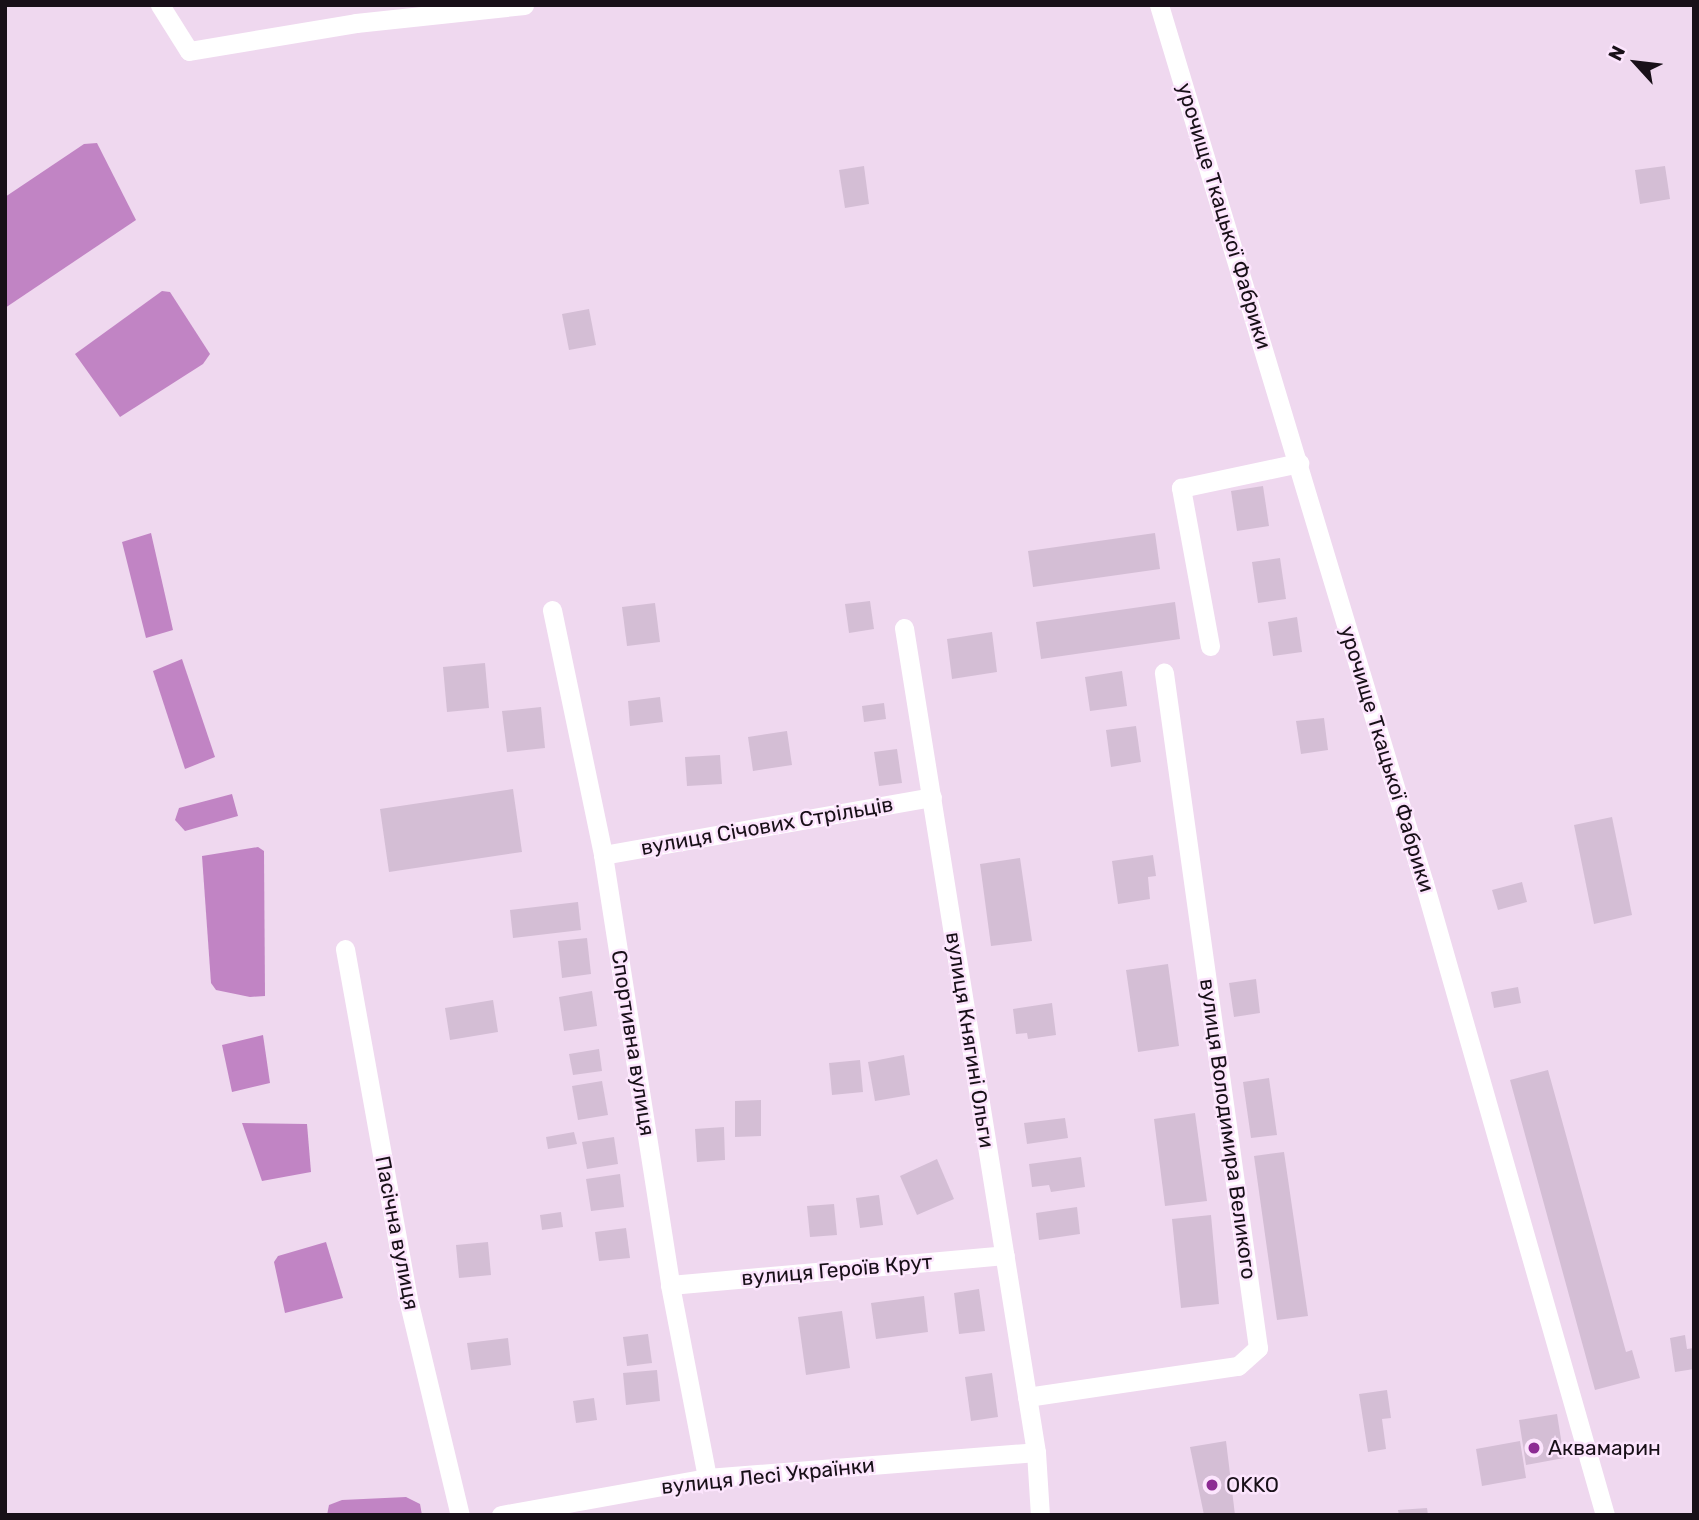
<!DOCTYPE html>
<meta charset="utf-8">
<style>
body{margin:0}
#map{position:relative;width:1699px;height:1520px;overflow:hidden;background:#efd8ef;font-family:Rubik,sans-serif}
div>[style]{position:absolute}
[style*='--x']{left:calc(var(--x)*1px);top:calc(var(--y)*1px);width:calc(var(--w)*1px);rotate:calc(var(--a)*1deg)}
.water>*{inset:0;background:#c184c4}
.building>*{inset:0;background:#d4bed5}
.minor>*{height:19px;margin:-9.5px;padding:0 9.5px;transform-origin:9.5px;border-radius:9.5px;background:#fff}
.dots>*{width:19px;height:19px;translate:-50% -50%;box-sizing:border-box;border:4px solid #fce5fd;border-radius:50%}
span{translate:-50% -50%;white-space:nowrap;text-align:center;line-height:1.15;-webkit-text-stroke:5px #fce5fd;paint-order:stroke}
.street-label{font-size:21px;color:#181018}
.poi-label{font-size:21px;color:#181018}
.left{translate:0 -50%;text-align:left}
.frame{position:absolute;inset:0;border:7px solid #181018;pointer-events:none}
.north{position:absolute;left:1601px;top:28px;width:70px;height:70px;-webkit-text-stroke:5px #fce5fd;paint-order:stroke;rotate:297deg;font-size:19px;font-weight:700;line-height:28px;text-align:center;color:#181018}
.north::after{content:'';display:block;margin:auto;width:24px;height:32px;background:#181018;clip-path:polygon(50% 0,100% 100%,50% 72%,0 100%)}
</style>
<div id="map">
<div class="water">
<i style="clip-path:polygon(97px 143px,136px 220px,5px 308px,5px 197px,84px 144px)"></i>
<i style="clip-path:polygon(162px 291px,170px 292px,210px 354px,203px 364px,120px 417px,75px 354px)"></i>
<i style="clip-path:polygon(151px 533px,173px 630px,146px 638px,122px 542px)"></i>
<i style="clip-path:polygon(182px 659px,215px 757px,185px 769px,153px 671px)"></i>
<i style="clip-path:polygon(232px 794px,238px 816px,185px 831px,175px 820px,179px 808px)"></i>
<i style="clip-path:polygon(258px 847px,264px 851px,265px 996px,250px 997px,216px 990px,211px 983px,202px 856px)"></i>
<i style="clip-path:polygon(263px 1035px,270px 1083px,232px 1092px,222px 1045px)"></i>
<i style="clip-path:polygon(242px 1123px,307px 1124px,311px 1172px,262px 1181px)"></i>
<i style="clip-path:polygon(326px 1242px,343px 1298px,285px 1313px,274px 1262px,278px 1256px)"></i>
<i style="clip-path:polygon(406px 1497px,420px 1504px,422px 1515px,327px 1515px,329px 1505px,342px 1500px)"></i>
</div>
<div class="building">
<i style="clip-path:polygon(864px 166px,869px 204px,845px 208px,839px 170px)"></i>
<i style="clip-path:polygon(1665px 166px,1670px 199px,1640px 204px,1635px 170px)"></i>
<i style="clip-path:polygon(589px 309px,596px 345px,569px 350px,562px 314px)"></i>
<i style="clip-path:polygon(1263px 486px,1269px 526px,1237px 531px,1231px 491px)"></i>
<i style="clip-path:polygon(1155px 533px,1160px 569px,1033px 587px,1028px 551px)"></i>
<i style="clip-path:polygon(1280px 558px,1286px 599px,1258px 603px,1252px 562px)"></i>
<i style="clip-path:polygon(870px 601px,874px 629px,849px 633px,845px 604px)"></i>
<i style="clip-path:polygon(1175px 602px,1180px 639px,1041px 659px,1036px 622px)"></i>
<i style="clip-path:polygon(655px 603px,660px 642px,627px 646px,622px 607px)"></i>
<i style="clip-path:polygon(1297px 617px,1302px 652px,1273px 656px,1268px 622px)"></i>
<i style="clip-path:polygon(992px 632px,997px 672px,952px 679px,947px 639px)"></i>
<i style="clip-path:polygon(485px 663px,489px 708px,447px 712px,443px 667px)"></i>
<i style="clip-path:polygon(1122px 671px,1127px 706px,1090px 711px,1085px 677px)"></i>
<i style="clip-path:polygon(660px 697px,663px 722px,630px 726px,628px 701px)"></i>
<i style="clip-path:polygon(884px 703px,886px 719px,864px 722px,862px 706px)"></i>
<i style="clip-path:polygon(541px 707px,545px 748px,507px 752px,502px 711px)"></i>
<i style="clip-path:polygon(1324px 718px,1328px 750px,1301px 754px,1296px 721px)"></i>
<i style="clip-path:polygon(1136px 726px,1141px 762px,1111px 767px,1106px 730px)"></i>
<i style="clip-path:polygon(787px 731px,792px 765px,753px 771px,748px 737px)"></i>
<i style="clip-path:polygon(897px 749px,902px 783px,879px 786px,874px 752px)"></i>
<i style="clip-path:polygon(720px 755px,722px 784px,687px 786px,685px 757px)"></i>
<i style="clip-path:polygon(513px 789px,522px 852px,389px 872px,380px 809px)"></i>
<i style="clip-path:polygon(1612px 817px,1632px 915px,1594px 924px,1574px 825px)"></i>
<i style="clip-path:polygon(1153px 855px,1156px 876px,1148px 877px,1150px 899px,1118px 904px,1112px 861px)"></i>
<i style="clip-path:polygon(1020px 858px,1032px 941px,991px 946px,980px 864px)"></i>
<i style="clip-path:polygon(1522px 882px,1527px 902px,1498px 910px,1492px 890px)"></i>
<i style="clip-path:polygon(578px 902px,581px 930px,513px 938px,510px 910px)"></i>
<i style="clip-path:polygon(587px 938px,591px 974px,562px 978px,558px 941px)"></i>
<i style="clip-path:polygon(1168px 964px,1179px 1046px,1138px 1052px,1126px 970px)"></i>
<i style="clip-path:polygon(1256px 979px,1260px 1013px,1234px 1017px,1229px 983px)"></i>
<i style="clip-path:polygon(1518px 987px,1521px 1003px,1494px 1008px,1491px 992px)"></i>
<i style="clip-path:polygon(592px 991px,597px 1026px,564px 1031px,559px 997px)"></i>
<i style="clip-path:polygon(493px 1000px,498px 1032px,450px 1040px,445px 1008px)"></i>
<i style="clip-path:polygon(1052px 1003px,1056px 1035px,1028px 1039px,1027px 1033px,1016px 1034px,1013px 1009px)"></i>
<i style="clip-path:polygon(599px 1049px,602px 1071px,573px 1075px,569px 1054px)"></i>
<i style="clip-path:polygon(904px 1055px,910px 1095px,875px 1101px,868px 1062px)"></i>
<i style="clip-path:polygon(860px 1060px,863px 1092px,832px 1095px,829px 1063px)"></i>
<i style="clip-path:polygon(1548px 1070px,1626px 1352px,1632px 1350px,1640px 1378px,1595px 1390px,1510px 1080px)"></i>
<i style="clip-path:polygon(1269px 1078px,1277px 1135px,1251px 1138px,1243px 1082px)"></i>
<i style="clip-path:polygon(602px 1081px,608px 1115px,578px 1120px,572px 1086px)"></i>
<i style="clip-path:polygon(761px 1100px,761px 1136px,735px 1137px,735px 1101px)"></i>
<i style="clip-path:polygon(1195px 1113px,1207px 1201px,1165px 1206px,1154px 1119px)"></i>
<i style="clip-path:polygon(1065px 1118px,1068px 1138px,1027px 1144px,1024px 1123px)"></i>
<i style="clip-path:polygon(724px 1127px,725px 1160px,697px 1162px,695px 1129px)"></i>
<i style="clip-path:polygon(574px 1132px,577px 1144px,548px 1149px,546px 1137px)"></i>
<i style="clip-path:polygon(614px 1137px,618px 1164px,587px 1169px,582px 1142px)"></i>
<i style="clip-path:polygon(1284px 1152px,1308px 1316px,1277px 1320px,1254px 1156px)"></i>
<i style="clip-path:polygon(1081px 1157px,1085px 1187px,1051px 1192px,1049px 1185px,1032px 1187px,1029px 1164px)"></i>
<i style="clip-path:polygon(937px 1159px,954px 1199px,917px 1215px,900px 1176px)"></i>
<i style="clip-path:polygon(620px 1174px,624px 1207px,591px 1211px,586px 1179px)"></i>
<i style="clip-path:polygon(879px 1195px,883px 1225px,860px 1228px,856px 1198px)"></i>
<i style="clip-path:polygon(834px 1204px,837px 1235px,810px 1237px,807px 1206px)"></i>
<i style="clip-path:polygon(1077px 1207px,1080px 1234px,1039px 1240px,1036px 1213px)"></i>
<i style="clip-path:polygon(561px 1212px,563px 1227px,542px 1230px,540px 1215px)"></i>
<i style="clip-path:polygon(1211px 1215px,1219px 1304px,1181px 1308px,1172px 1219px)"></i>
<i style="clip-path:polygon(626px 1228px,630px 1258px,599px 1261px,595px 1232px)"></i>
<i style="clip-path:polygon(488px 1242px,491px 1275px,459px 1278px,456px 1245px)"></i>
<i style="clip-path:polygon(979px 1289px,985px 1331px,959px 1334px,954px 1293px)"></i>
<i style="clip-path:polygon(924px 1296px,928px 1332px,876px 1339px,871px 1303px)"></i>
<i style="clip-path:polygon(842px 1311px,850px 1368px,806px 1375px,798px 1317px)"></i>
<i style="clip-path:polygon(648px 1334px,652px 1363px,627px 1366px,623px 1337px)"></i>
<i style="clip-path:polygon(1685px 1335px,1687px 1349px,1694px 1348px,1694px 1369px,1675px 1372px,1670px 1338px)"></i>
<i style="clip-path:polygon(508px 1338px,511px 1365px,471px 1370px,467px 1343px)"></i>
<i style="clip-path:polygon(657px 1370px,660px 1401px,626px 1405px,623px 1373px)"></i>
<i style="clip-path:polygon(992px 1373px,998px 1417px,971px 1421px,965px 1377px)"></i>
<i style="clip-path:polygon(1387px 1390px,1391px 1418px,1382px 1419px,1386px 1449px,1368px 1452px,1359px 1394px)"></i>
<i style="clip-path:polygon(594px 1398px,597px 1420px,576px 1423px,573px 1401px)"></i>
<i style="clip-path:polygon(1557px 1414px,1564px 1458px,1526px 1465px,1519px 1420px)"></i>
<i style="clip-path:polygon(1226px 1441px,1235px 1515px,1204px 1515px,1190px 1447px)"></i>
<i style="clip-path:polygon(1520px 1441px,1526px 1478px,1482px 1486px,1476px 1449px)"></i>
<i style="clip-path:polygon(1427px 1508px,1428px 1515px,1399px 1515px,1398px 1510px)"></i>
</div>
<div class="minor">
<i style="--x:160;--y:5;--w:54;--a:57.8"></i>
<i style="--x:189;--y:51;--w:169;--a:-9.5"></i>
<i style="--x:356;--y:23;--w:169;--a:-6.1"></i>
<i style="--x:1159;--y:5;--w:917;--a:73.21"></i>
<i style="--x:1424;--y:883;--w:657;--a:74.02"></i>
<i style="--x:552;--y:610;--w:250;--a:78.2"></i>
<i style="--x:603;--y:855;--w:435;--a:81.1"></i>
<i style="--x:670;--y:1285;--w:197;--a:79.1"></i>
<i style="--x:904;--y:628;--w:835;--a:80.9"></i>
<i style="--x:1036;--y:1452;--w:63;--a:86.4"></i>
<i style="--x:1210;--y:646;--w:161;--a:-100.4"></i>
<i style="--x:1181;--y:488;--w:121;--a:-12"></i>
<i style="--x:603;--y:855;--w:334;--a:-10"></i>
<i style="--x:345;--y:949;--w:352;--a:79.8"></i>
<i style="--x:407;--y:1295;--w:226;--a:76.5"></i>
<i style="--x:670;--y:1285;--w:336;--a:-5.1"></i>
<i style="--x:1027;--y:1397;--w:213;--a:-8.4"></i>
<i style="--x:1238;--y:1366;--w:27;--a:-42"></i>
<i style="--x:1258;--y:1348;--w:682;--a:-97.93"></i>
<i style="--x:501;--y:1515;--w:209;--a:-10.2"></i>
<i style="--x:707;--y:1478;--w:330;--a:-4.5"></i>
</div>
<div class="dots">
<i style="left:1534px;top:1448px;background:#8c2a93"></i>
<i style="left:1212px;top:1485px;background:#8c2a93"></i>
</div>
<div class="street-label">
<span style="left:1224px;top:216px;rotate:73deg">урочище Ткацької Фабрики</span>
<span style="left:1387px;top:759px;rotate:73deg">урочище Ткацької Фабрики</span>
<span style="left:767px;top:826px;rotate:-10deg">вулиця Січових Стрільців</span>
<span style="left:970px;top:1040px;rotate:81deg">вулиця Княгині Ольги</span>
<span style="left:633px;top:1043px;rotate:81deg">Спортивна вулиця</span>
<span style="left:1228px;top:1129px;rotate:82deg">вулиця Володимира Великого</span>
<span style="left:397px;top:1233px;rotate:79deg">Пасічна вулиця</span>
<span style="left:837px;top:1270px;rotate:-5deg">вулиця Героїв Крут</span>
<span style="left:768px;top:1476px;rotate:-6deg">вулиця Лесі Українки</span>
</div>
<div class="poi-label">
<span class="left" style="left:1548px;top:1448px">Аквамарин</span>
<span class="left" style="left:1226px;top:1485px">OKKO</span>
</div>
<div class="frame"></div>
<div class="north">N</div>
</div>
